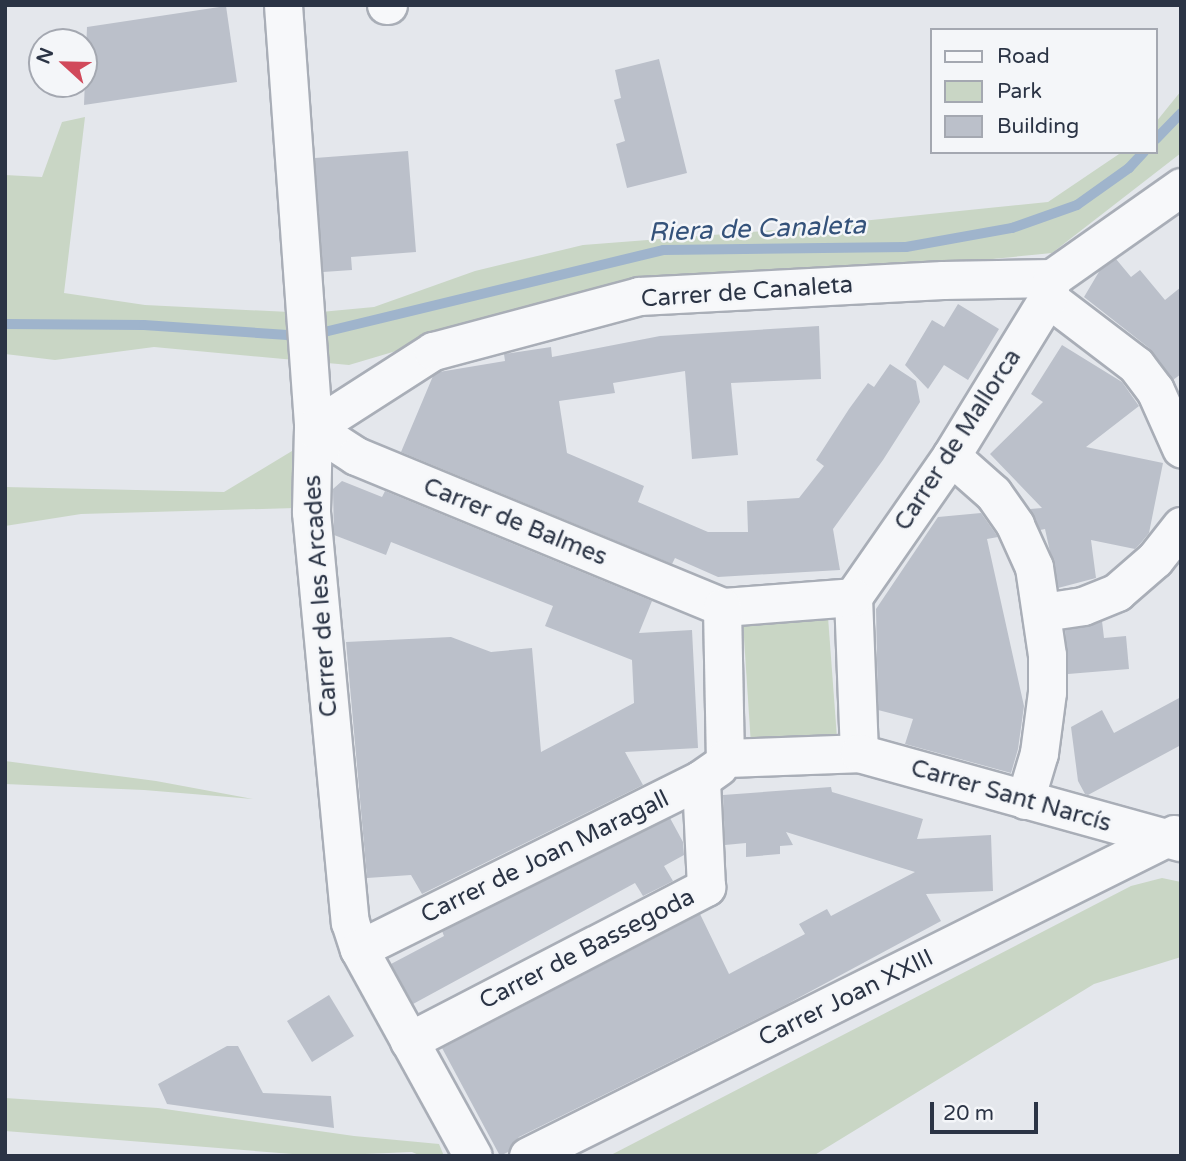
<!DOCTYPE html>
<meta charset="utf-8">
<style>
body{margin:0}
#map{position:relative;width:1186px;height:1161px;overflow:hidden;background:#e4e7ec;font-family:"Varela Round",sans-serif}
div>[style]{position:absolute}
[style*='--x']{left:calc(var(--x)*1px);top:calc(var(--y)*1px);width:calc(var(--w)*1px);rotate:calc(var(--a)*1deg)}
.green>*{inset:0;background:#c9d6c5}
.stream>*{height:10px;margin:-5px;padding:0 5px;transform-origin:5px;border-radius:5px;background:#9fb4cc}
.building>*{inset:0;background:#bbc0ca}
.roads{filter:drop-shadow(2px 0 #a9aeb7) drop-shadow(-2px 0 #a9aeb7) drop-shadow(0 2px #a9aeb7) drop-shadow(0 -2px #a9aeb7)}
.minor>*{height:37px;margin:-18.5px;padding:0 18.5px;transform-origin:18.5px;border-radius:18.5px;background:#f7f8fa}
span{translate:-50% -50%;white-space:nowrap;text-align:center;line-height:1.15;-webkit-text-stroke:5px #f4f6f9;paint-order:stroke}
.street-label{font-size:24px;color:#2b3445}
.water-label{font-size:26px;color:#34527a;font-style:italic}
.frame{position:absolute;inset:0;border:7px solid #2b3445;pointer-events:none}
.legend{position:absolute;left:930px;top:28px;width:228px;height:126px;box-sizing:border-box;background:#f4f6f9;border:2px solid #a4a8b1;margin:0;padding:9px 12px;list-style:none;font-size:21px;color:#2b3445}
.legend li{display:flex;align-items:center;gap:14px;height:35px}
.legend b{width:35px;border:2px solid #a4a8b1}
.north{position:absolute;left:28px;top:28px;width:70px;height:70px;box-sizing:border-box;background:#f4f6f9;border:2px solid #a4a8b1;border-radius:50%;rotate:292deg;font-size:19px;font-weight:700;line-height:28px;text-align:center;color:#2b3445}
.north::after{content:'';display:block;margin:auto;width:24px;height:32px;background:#d1495b;clip-path:polygon(50% 0,100% 100%,50% 72%,0 100%)}
.scale{position:absolute;left:930px;top:1102px;width:108px;height:32px;box-sizing:border-box;border:4px solid #2b3445;border-top:0;padding-left:9px;font-size:21px;line-height:24px;white-space:nowrap;color:#2b3445;-webkit-text-stroke:5px #f4f6f9;paint-order:stroke}
</style>
<div id="map">
<div class="green">
<i style="clip-path:polygon(1181px 91px,1181px 153px,1052px 253px,942px 264px,487px 324px,349px 365px,154px 347px,55px 360px,5px 354px,5px 175px,42px 177px,62px 122px,85px 117px,64px 293px,145px 305px,310px 313px,374px 307px,475px 271px,583px 245px,764px 231px,1048px 202px,1122px 152px,1156px 152px,1156px 122px)"></i>
<i style="clip-path:polygon(292px 451px,295px 508px,81px 514px,5px 526px,5px 487px,224px 492px)"></i>
<i style="clip-path:polygon(828px 617px,837px 738px,751px 745px,743px 623px)"></i>
<i style="clip-path:polygon(5px 761px,156px 781px,253px 799px,144px 790px,5px 784px)"></i>
<i style="clip-path:polygon(1162px 878px,1181px 882px,1181px 957px,1094px 984px,813px 1156px,609px 1156px,1131px 886px)"></i>
<i style="clip-path:polygon(5px 1098px,158px 1108px,354px 1136px,439px 1144px,444px 1156px,421px 1156px,412px 1152px,318px 1156px,5px 1131px)"></i>
</div>
<div class="stream">
<i style="--x:1156;--y:139;--w:36;--a:-46"></i>
<i style="--x:5;--y:324;--w:139;--a:0.4"></i>
<i style="--x:144;--y:325;--w:144;--a:4"></i>
<i style="--x:316;--y:334;--w:357;--a:-13.6"></i>
<i style="--x:663;--y:250;--w:243;--a:-0.7"></i>
<i style="--x:906;--y:247;--w:108;--a:-10.2"></i>
<i style="--x:1012;--y:228;--w:69;--a:-19.5"></i>
<i style="--x:1077;--y:205;--w:64;--a:-35.4"></i>
<i style="--x:1129;--y:168;--w:22;--a:-47"></i>
</div>
<div class="building">
<i style="clip-path:polygon(226px 6px,237px 82px,84px 105px,87px 27px)"></i>
<i style="clip-path:polygon(659px 59px,687px 173px,627px 188px,616px 144px,625px 141px,614px 100px,621px 98px,615px 70px)"></i>
<i style="clip-path:polygon(408px 151px,416px 252px,351px 257px,352px 270px,323px 272px,315px 158px)"></i>
<i style="clip-path:polygon(1116px 259px,1131px 277px,1140px 270px,1165px 300px,1181px 287px,1181px 374px,1173px 380px,1149px 348px,1084px 297px,1100px 270px)"></i>
<i style="clip-path:polygon(958px 304px,999px 329px,968px 380px,944px 365px,928px 389px,905px 365px,932px 320px,944px 327px)"></i>
<i style="clip-path:polygon(819px 326px,821px 379px,731px 383px,738px 455px,692px 459px,685px 371px,613px 383px,615px 393px,559px 401px,567px 453px,644px 486px,638px 502px,708px 532px,748px 532px,747px 501px,799px 498px,824px 466px,816px 460px,849px 409px,868px 383px,874px 387px,890px 364px,916px 381px,920px 402px,883px 460px,833px 529px,840px 570px,718px 577px,675px 558px,672px 564px,401px 452px,433px 376px,439px 372px,505px 361px,504px 354px,551px 347px,552px 357px,660px 336px)"></i>
<i style="clip-path:polygon(1062px 345px,1122px 382px,1139px 406px,1086px 447px,1163px 463px,1149px 533px,1140px 544px,1135px 549px,1091px 540px,1096px 578px,1058px 588px,1045px 529px,1040px 530px,1030px 509px,1042px 508px,990px 454px,1043px 402px,1031px 394px)"></i>
<i style="clip-path:polygon(342px 481px,382px 497px,385px 491px,652px 601px,639px 633px,692px 630px,698px 748px,625px 752px,643px 785px,422px 894px,411px 875px,367px 878px,346px 642px,451px 637px,491px 652px,532px 648px,541px 752px,634px 703px,632px 660px,545px 626px,553px 606px,391px 542px,386px 555px,334px 535px,333px 489px)"></i>
<i style="clip-path:polygon(981px 513px,998px 537px,987px 539px,1024px 706px,1018px 749px,1011px 773px,905px 744px,913px 719px,878px 710px,876px 609px,938px 517px)"></i>
<i style="clip-path:polygon(1102px 621px,1104px 638px,1126px 636px,1129px 669px,1068px 674px,1065px 630px)"></i>
<i style="clip-path:polygon(1181px 697px,1181px 745px,1088px 795px,1085px 794px,1078px 781px,1071px 727px,1102px 710px,1114px 733px)"></i>
<i style="clip-path:polygon(831px 787px,832px 792px,923px 819px,917px 839px,991px 835px,993px 891px,926px 894px,941px 921px,787px 1004px,519px 1137px,508px 1152px,500px 1156px,442px 1048px,700px 914px,729px 974px,805px 934px,799px 924px,827px 909px,831px 916px,915px 872px,786px 832px,793px 845px,780px 846px,780px 854px,746px 857px,746px 843px,725px 845px,723px 795px)"></i>
<i style="clip-path:polygon(670px 818px,683px 842px,684px 855px,664px 866px,673px 881px,643px 896px,635px 883px,413px 1004px,391px 964px,444px 936px,442px 931px)"></i>
<i style="clip-path:polygon(329px 995px,354px 1036px,312px 1062px,287px 1021px)"></i>
<i style="clip-path:polygon(227px 1046px,238px 1046px,263px 1093px,331px 1096px,334px 1128px,167px 1104px,158px 1084px)"></i>
</div>
<div class="roads">
<div class="minor">
<i style="--x:283;--y:5;--w:424;--a:85.9"></i>
<i style="--x:313;--y:428;--w:84;--a:91.4"></i>
<i style="--x:311;--y:512;--w:412;--a:84.6"></i>
<i style="--x:350;--y:922;--w:28;--a:72"></i>
<i style="--x:359;--y:949;--w:236;--a:61.2"></i>
<i style="--x:386;--y:5;--w:2;--a:0"></i>
<i style="--x:1048;--y:298;--w:111;--a:37.3"></i>
<i style="--x:1136;--y:365;--w:31;--a:53"></i>
<i style="--x:1155;--y:390;--w:64;--a:65.9"></i>
<i style="--x:313;--y:428;--w:143;--a:-32.7"></i>
<i style="--x:433;--y:351;--w:213;--a:-14.9"></i>
<i style="--x:639;--y:296;--w:304;--a:-3"></i>
<i style="--x:943;--y:280;--w:109;--a:-1.1"></i>
<i style="--x:1052;--y:278;--w:158;--a:-35.2"></i>
<i style="--x:313;--y:428;--w:51;--a:33.1"></i>
<i style="--x:356;--y:456;--w:396;--a:22.4"></i>
<i style="--x:951;--y:456;--w:56;--a:41.4"></i>
<i style="--x:993;--y:493;--w:39;--a:55"></i>
<i style="--x:1015;--y:525;--w:46;--a:65.7"></i>
<i style="--x:1034;--y:567;--w:89;--a:81.6"></i>
<i style="--x:1047;--y:655;--w:37;--a:90"></i>
<i style="--x:1047;--y:692;--w:62;--a:97.5"></i>
<i style="--x:1039;--y:753;--w:49;--a:106.6"></i>
<i style="--x:853;--y:597;--w:172;--a:-55.2"></i>
<i style="--x:951;--y:456;--w:185;--a:-58.5"></i>
<i style="--x:1048;--y:298;--w:20;--a:-79"></i>
<i style="--x:1043;--y:612;--w:40;--a:-8.5"></i>
<i style="--x:1083;--y:606;--w:37;--a:-22"></i>
<i style="--x:1117;--y:592;--w:50;--a:-41"></i>
<i style="--x:1155;--y:559;--w:42;--a:-51.8"></i>
<i style="--x:859;--y:753;--w:156;--a:-92.2"></i>
<i style="--x:853;--y:597;--w:131;--a:175.6"></i>
<i style="--x:722;--y:607;--w:151;--a:88.9"></i>
<i style="--x:725;--y:758;--w:134;--a:-2.1"></i>
<i style="--x:859;--y:753;--w:334;--a:15.5"></i>
<i style="--x:359;--y:949;--w:382;--a:-26.4"></i>
<i style="--x:701;--y:779;--w:21;--a:-35"></i>
<i style="--x:409;--y:1041;--w:335;--a:-27.4"></i>
<i style="--x:706;--y:887;--w:108;--a:-92.7"></i>
<i style="--x:528;--y:1156;--w:722;--a:-26.49"></i>
</div>
</div>
<div class="street-label">
<span style="left:747px;top:292px;rotate:-4deg">Carrer de Canaleta</span>
<span style="left:958px;top:440px;rotate:-57deg">Carrer de Mallorca</span>
<span style="left:515px;top:522px;rotate:22deg">Carrer de Balmes</span>
<span style="left:321px;top:596px;rotate:-94deg">Carrer de les Arcades</span>
<span style="left:1011px;top:796px;rotate:16deg">Carrer Sant Narcís</span>
<span style="left:545px;top:857px;rotate:-26deg">Carrer de Joan Maragall</span>
<span style="left:587px;top:949px;rotate:-27deg">Carrer de Bassegoda</span>
<span style="left:846px;top:998px;rotate:-26deg">Carrer Joan XXIII</span>
</div>
<div class="water-label">
<span style="left:757px;top:229px;rotate:-2deg">Riera de Canaleta</span>
</div>
<div class="frame"></div>
<ul class="legend">
<li><b style="height:9px;background:#f7f8fa"></b>Road</li>
<li><b style="height:19px;background:#c9d6c5"></b>Park</li>
<li><b style="height:19px;background:#bbc0ca"></b>Building</li>
</ul>
<div class="north">N</div>
<div class="scale">20 m</div>
</div>
